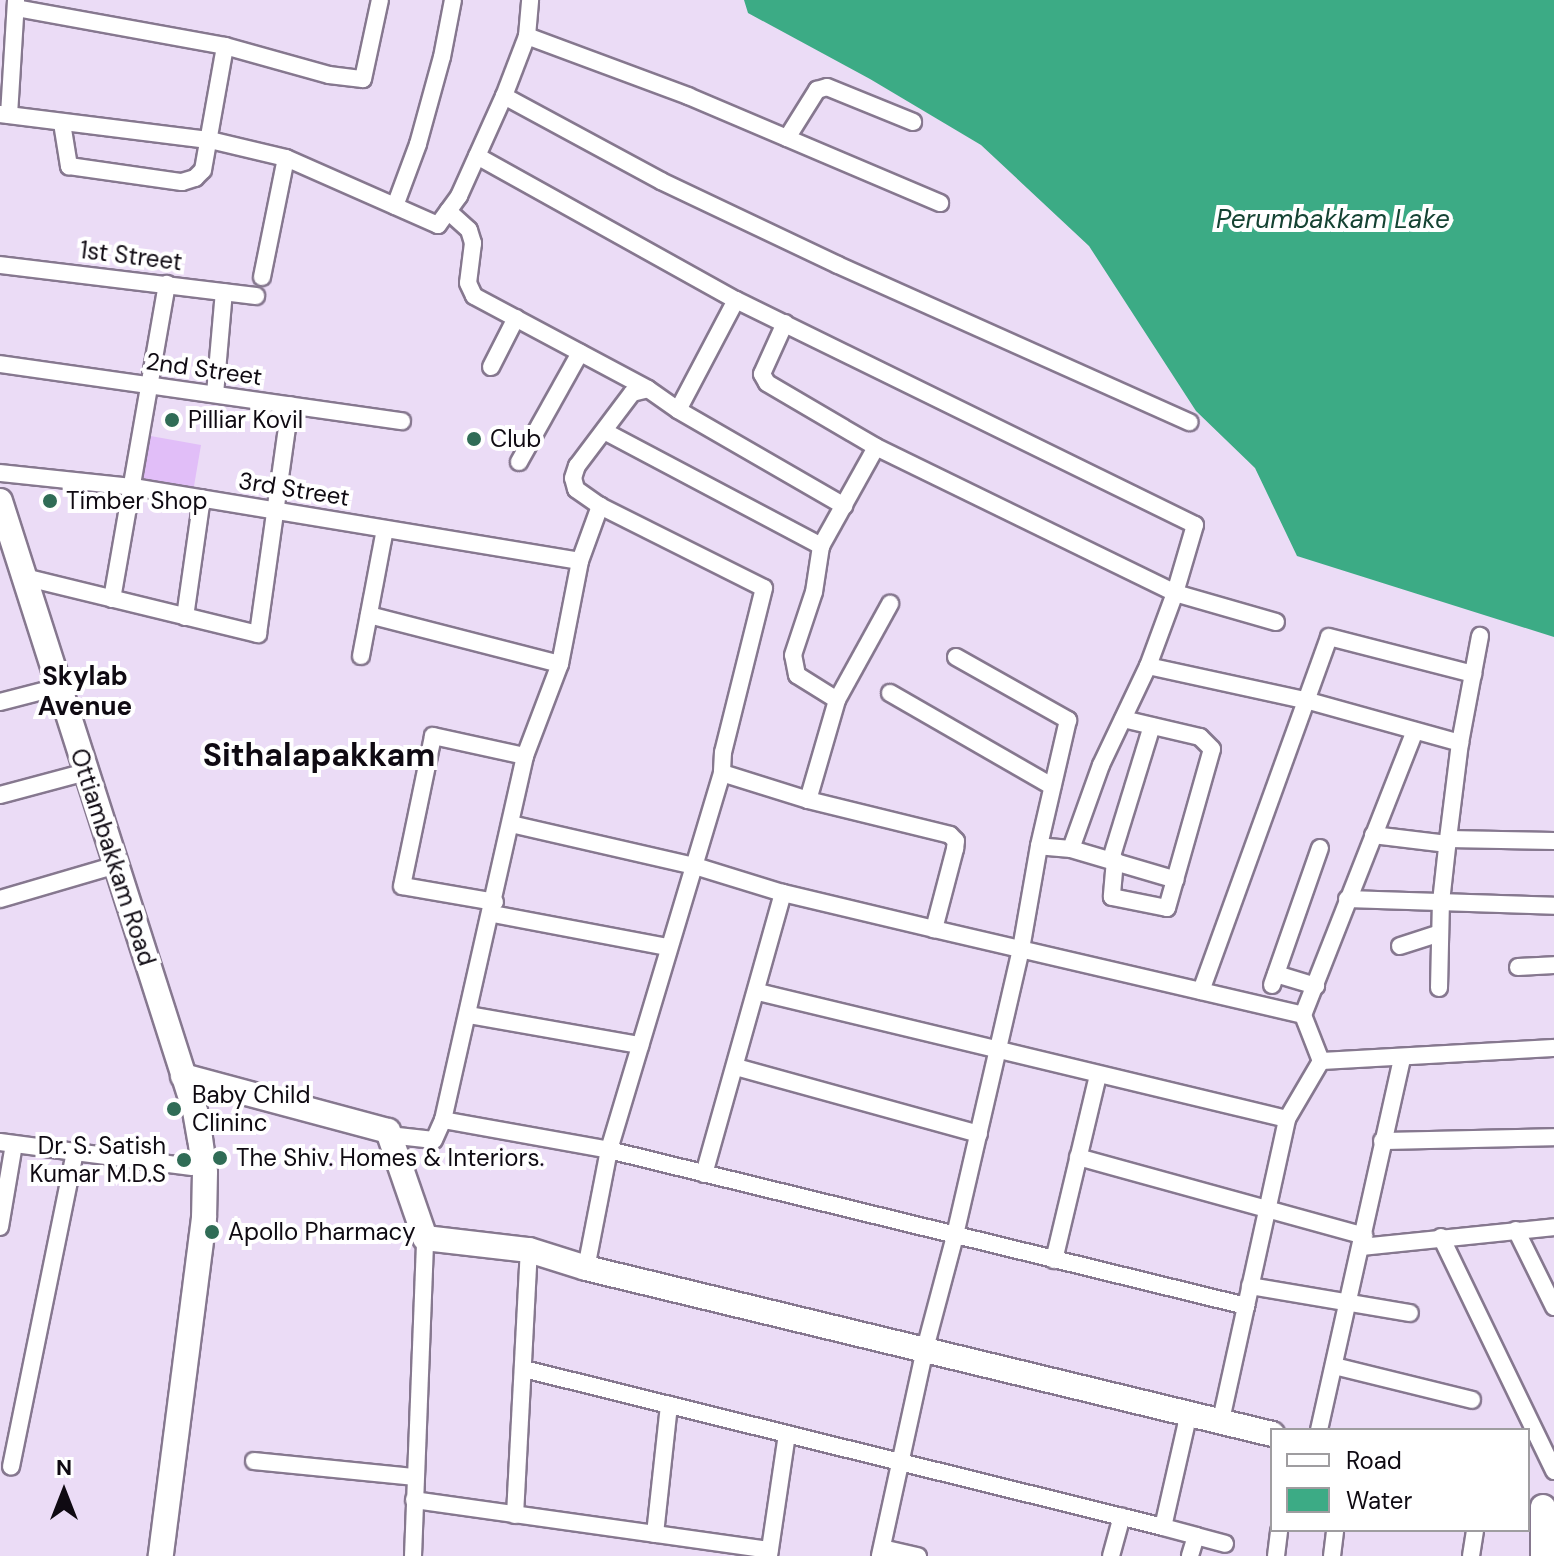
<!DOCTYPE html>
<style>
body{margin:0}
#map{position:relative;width:1554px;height:1556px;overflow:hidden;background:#ebdcf6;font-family:"DM Sans",sans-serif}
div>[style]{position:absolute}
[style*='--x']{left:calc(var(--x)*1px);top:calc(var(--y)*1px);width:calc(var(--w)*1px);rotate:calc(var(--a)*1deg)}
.green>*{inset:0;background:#e1bef8}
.water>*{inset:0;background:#3cab85}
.roads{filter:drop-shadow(2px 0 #86788f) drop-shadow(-2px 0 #86788f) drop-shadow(0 2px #86788f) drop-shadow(0 -2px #86788f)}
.street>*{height:16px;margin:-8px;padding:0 8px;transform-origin:8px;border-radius:8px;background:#fff}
.secondary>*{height:24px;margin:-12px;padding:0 12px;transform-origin:12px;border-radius:12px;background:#fff}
.dots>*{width:22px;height:22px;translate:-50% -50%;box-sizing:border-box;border:4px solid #fff;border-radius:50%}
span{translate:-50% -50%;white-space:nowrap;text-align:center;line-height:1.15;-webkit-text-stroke:8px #fff;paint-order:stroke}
.street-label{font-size:24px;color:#0f0a12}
.poi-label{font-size:24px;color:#0f0a12}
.left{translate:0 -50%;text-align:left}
.right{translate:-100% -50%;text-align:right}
.water-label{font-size:26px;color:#154333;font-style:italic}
.neighbourhood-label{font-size:26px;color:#0f0a12;font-weight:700}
.district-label{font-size:32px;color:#0f0a12;font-weight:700}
.legend{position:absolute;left:1270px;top:1428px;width:260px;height:104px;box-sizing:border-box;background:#fff;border:2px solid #9f9da0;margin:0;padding:10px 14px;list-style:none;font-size:24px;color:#0f0a12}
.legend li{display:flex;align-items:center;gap:16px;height:40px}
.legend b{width:40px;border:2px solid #9f9da0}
.north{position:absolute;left:24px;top:1452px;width:80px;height:80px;-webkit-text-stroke:6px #fff;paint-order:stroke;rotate:0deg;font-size:22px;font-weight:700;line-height:32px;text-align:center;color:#0f0a12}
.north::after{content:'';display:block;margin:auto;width:28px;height:36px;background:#0f0a12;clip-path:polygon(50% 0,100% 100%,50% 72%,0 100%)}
</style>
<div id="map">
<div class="green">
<i style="clip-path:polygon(145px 435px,201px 445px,193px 492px,134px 482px)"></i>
</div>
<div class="water">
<i style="clip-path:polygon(744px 0,1554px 0,1554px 637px,1297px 556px,1255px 468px,1196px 411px,1089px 246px,981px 145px,870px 79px,748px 13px)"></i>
</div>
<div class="roads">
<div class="street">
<i style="--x:16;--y:8;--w:212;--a:10.3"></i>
<i style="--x:225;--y:46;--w:108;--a:15.6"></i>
<i style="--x:329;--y:75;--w:34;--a:7"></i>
<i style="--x:363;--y:79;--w:81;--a:-77.9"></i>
<i style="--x:527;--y:36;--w:172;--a:20.4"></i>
<i style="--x:688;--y:96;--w:274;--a:23"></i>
<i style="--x:504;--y:96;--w:179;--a:28.4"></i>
<i style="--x:661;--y:181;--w:196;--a:25.4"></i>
<i style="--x:838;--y:265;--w:385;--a:24.1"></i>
<i style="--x:0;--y:114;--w:212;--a:7.1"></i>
<i style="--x:210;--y:140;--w:78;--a:13.3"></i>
<i style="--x:286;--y:158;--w:166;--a:23.8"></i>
<i style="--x:438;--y:225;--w:36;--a:-54"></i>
<i style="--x:459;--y:196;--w:110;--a:-65.8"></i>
<i style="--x:504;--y:96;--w:64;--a:-69"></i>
<i style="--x:527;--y:36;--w:36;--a:-85"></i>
<i style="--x:9;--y:115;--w:115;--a:-86.5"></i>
<i style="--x:62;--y:123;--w:44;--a:80.8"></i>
<i style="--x:69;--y:166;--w:114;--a:8.1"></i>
<i style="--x:182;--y:182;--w:14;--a:-17"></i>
<i style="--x:195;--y:178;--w:11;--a:-45"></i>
<i style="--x:203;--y:170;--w:126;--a:-79.9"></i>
<i style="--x:787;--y:138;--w:57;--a:-58"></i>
<i style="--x:817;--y:90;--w:10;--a:-17"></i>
<i style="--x:827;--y:87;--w:93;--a:22.1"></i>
<i style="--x:477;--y:156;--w:296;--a:29.1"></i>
<i style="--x:736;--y:300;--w:511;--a:26.11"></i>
<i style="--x:1195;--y:525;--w:71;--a:106.4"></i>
<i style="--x:1175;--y:593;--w:78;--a:110.3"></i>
<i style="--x:1148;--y:666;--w:110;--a:115.4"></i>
<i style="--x:1101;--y:765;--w:89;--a:109.7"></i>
<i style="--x:1071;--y:849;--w:32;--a:-175"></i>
<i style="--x:1039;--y:846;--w:105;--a:99.9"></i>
<i style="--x:1021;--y:949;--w:294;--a:103"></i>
<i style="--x:955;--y:1236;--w:117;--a:104.9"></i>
<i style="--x:925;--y:1349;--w:212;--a:102.3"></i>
<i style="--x:395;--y:206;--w:66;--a:-69.6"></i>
<i style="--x:418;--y:144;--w:90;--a:-74.6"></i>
<i style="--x:442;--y:57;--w:58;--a:-79.1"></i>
<i style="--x:448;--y:211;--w:28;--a:42"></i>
<i style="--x:469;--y:230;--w:14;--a:73"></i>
<i style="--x:473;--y:243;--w:40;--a:97.1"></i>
<i style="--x:468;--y:283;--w:14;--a:65"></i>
<i style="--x:474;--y:296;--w:197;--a:28.1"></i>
<i style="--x:0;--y:265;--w:258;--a:6.9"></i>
<i style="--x:262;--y:277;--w:121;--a:-78.6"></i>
<i style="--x:736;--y:300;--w:124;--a:117.8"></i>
<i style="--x:678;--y:410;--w:192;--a:30"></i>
<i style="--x:785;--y:323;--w:56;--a:114.3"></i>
<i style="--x:762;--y:374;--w:10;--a:61"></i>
<i style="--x:767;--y:383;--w:126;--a:30.4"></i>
<i style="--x:876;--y:447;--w:333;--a:26"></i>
<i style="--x:1175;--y:593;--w:105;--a:16"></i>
<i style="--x:0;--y:364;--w:406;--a:8.1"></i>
<i style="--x:491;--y:367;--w:55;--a:-63"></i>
<i style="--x:215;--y:394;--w:102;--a:-85"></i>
<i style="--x:604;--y:431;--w:246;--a:27.9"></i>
<i style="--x:519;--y:462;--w:125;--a:-60.8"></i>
<i style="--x:0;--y:473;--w:134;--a:6"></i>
<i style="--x:133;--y:487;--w:453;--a:9.4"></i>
<i style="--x:600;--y:506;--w:29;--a:-145"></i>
<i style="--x:576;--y:489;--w:11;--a:-105"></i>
<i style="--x:573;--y:478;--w:13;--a:-72"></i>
<i style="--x:577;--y:466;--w:91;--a:-53"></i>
<i style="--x:632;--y:393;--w:16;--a:-14"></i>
<i style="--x:648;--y:389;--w:37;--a:35"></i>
<i style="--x:24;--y:577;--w:241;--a:13.7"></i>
<i style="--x:258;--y:634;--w:231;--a:-82"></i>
<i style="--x:112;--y:599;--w:320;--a:-80.1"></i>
<i style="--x:369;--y:615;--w:197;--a:14.4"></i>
<i style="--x:185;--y:617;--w:120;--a:-81.9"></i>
<i style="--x:361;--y:656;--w:129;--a:-79.3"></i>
<i style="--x:956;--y:657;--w:129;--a:29.4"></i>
<i style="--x:1068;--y:720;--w:129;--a:103"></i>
<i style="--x:1148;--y:666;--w:165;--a:12.3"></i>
<i style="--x:1309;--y:701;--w:157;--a:15.5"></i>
<i style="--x:890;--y:693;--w:187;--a:29.9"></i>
<i style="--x:837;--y:700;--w:110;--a:-61.1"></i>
<i style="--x:0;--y:702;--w:60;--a:-14.5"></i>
<i style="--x:722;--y:773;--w:90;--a:17.4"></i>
<i style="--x:808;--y:800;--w:146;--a:13.8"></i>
<i style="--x:950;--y:835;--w:8;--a:45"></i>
<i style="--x:956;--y:841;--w:8;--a:97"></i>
<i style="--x:955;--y:849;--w:83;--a:104.7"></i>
<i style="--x:0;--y:795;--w:89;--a:-15"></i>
<i style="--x:808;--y:800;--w:104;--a:-73.8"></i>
<i style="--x:837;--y:700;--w:47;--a:-148"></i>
<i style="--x:797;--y:675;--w:20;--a:-101"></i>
<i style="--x:793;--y:655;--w:66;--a:-71.6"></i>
<i style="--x:814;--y:592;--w:47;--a:-81.3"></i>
<i style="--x:821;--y:546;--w:113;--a:-60.9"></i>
<i style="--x:511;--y:824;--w:189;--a:12.9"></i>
<i style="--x:695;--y:866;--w:92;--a:17.1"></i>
<i style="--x:783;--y:893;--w:155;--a:13.4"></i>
<i style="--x:934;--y:929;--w:379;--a:13.1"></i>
<i style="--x:1373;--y:835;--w:75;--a:6.9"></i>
<i style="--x:1448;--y:839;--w:106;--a:1.1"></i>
<i style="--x:1071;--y:849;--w:109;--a:16.4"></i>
<i style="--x:1111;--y:859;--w:139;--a:-72.9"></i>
<i style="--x:1115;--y:860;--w:37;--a:95"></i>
<i style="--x:1112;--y:897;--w:56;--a:11.3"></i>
<i style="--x:1167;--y:908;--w:165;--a:-74.2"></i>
<i style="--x:1212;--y:749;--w:17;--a:-135"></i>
<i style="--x:1200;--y:737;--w:79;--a:-166.8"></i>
<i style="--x:0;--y:899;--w:121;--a:-16.3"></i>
<i style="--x:1347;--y:899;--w:207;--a:1.9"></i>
<i style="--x:495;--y:902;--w:94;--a:-170.2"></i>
<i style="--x:402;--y:886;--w:153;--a:-78.3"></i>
<i style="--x:433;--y:736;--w:94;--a:12.3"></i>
<i style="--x:493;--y:914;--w:178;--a:10.7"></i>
<i style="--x:1400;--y:946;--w:42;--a:-18"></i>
<i style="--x:1518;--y:967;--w:36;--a:-3"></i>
<i style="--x:1276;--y:974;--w:42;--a:16.7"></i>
<i style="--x:1272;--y:985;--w:145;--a:-70.7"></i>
<i style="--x:1439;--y:988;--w:86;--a:-88.7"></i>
<i style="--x:1441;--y:902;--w:63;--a:-83.7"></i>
<i style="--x:1448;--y:839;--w:97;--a:-82.9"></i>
<i style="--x:1460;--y:743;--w:109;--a:-79.4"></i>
<i style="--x:1201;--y:991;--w:376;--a:-70.1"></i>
<i style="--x:1329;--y:637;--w:149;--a:14.4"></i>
<i style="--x:758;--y:992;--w:544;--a:13.5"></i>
<i style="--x:469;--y:1015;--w:174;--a:10"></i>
<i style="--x:1321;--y:1061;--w:49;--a:-111.4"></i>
<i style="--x:1303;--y:1015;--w:305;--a:-68.5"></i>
<i style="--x:1321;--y:1061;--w:233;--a:-3.2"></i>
<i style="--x:736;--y:1067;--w:252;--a:15.4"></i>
<i style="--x:443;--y:1120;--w:169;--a:10.2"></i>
<i style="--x:609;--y:1150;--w:656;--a:13.76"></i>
<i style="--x:389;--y:1135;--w:45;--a:6.3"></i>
<i style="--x:434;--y:1140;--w:22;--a:-66"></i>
<i style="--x:443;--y:1120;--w:373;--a:-77.3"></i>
<i style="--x:525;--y:756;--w:98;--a:-69.2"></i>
<i style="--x:560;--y:664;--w:105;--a:-79"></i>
<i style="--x:580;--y:561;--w:59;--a:-70"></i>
<i style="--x:600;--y:506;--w:183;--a:26.6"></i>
<i style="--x:764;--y:588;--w:169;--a:104"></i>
<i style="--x:723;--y:752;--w:21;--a:93"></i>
<i style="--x:722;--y:773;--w:394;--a:106.7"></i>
<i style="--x:609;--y:1150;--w:120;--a:101"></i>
<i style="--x:1382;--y:1141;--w:172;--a:-1.3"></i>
<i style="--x:0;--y:1142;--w:76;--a:7.6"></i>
<i style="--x:75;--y:1152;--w:321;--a:101.5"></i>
<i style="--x:75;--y:1152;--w:118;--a:7.3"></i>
<i style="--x:1078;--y:1157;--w:297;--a:15.4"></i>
<i style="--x:704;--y:1174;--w:292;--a:-74.3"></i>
<i style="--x:0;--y:1227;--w:84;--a:-80.4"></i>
<i style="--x:1516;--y:1230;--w:86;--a:63.7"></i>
<i style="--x:1441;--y:1237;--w:260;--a:64.2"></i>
<i style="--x:1362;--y:1247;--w:193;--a:-5.9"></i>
<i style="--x:1054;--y:1260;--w:190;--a:-76.6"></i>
<i style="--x:1250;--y:1286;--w:162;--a:9.6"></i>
<i style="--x:1334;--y:1366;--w:142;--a:13.8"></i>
<i style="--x:524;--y:1369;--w:658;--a:13.89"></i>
<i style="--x:1163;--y:1527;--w:34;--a:15"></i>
<i style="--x:1196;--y:1536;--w:21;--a:107"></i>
<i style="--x:1221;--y:1420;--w:308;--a:-77.6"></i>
<i style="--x:1287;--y:1119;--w:67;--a:-59.6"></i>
<i style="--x:1319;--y:1430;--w:380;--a:-77.4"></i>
<i style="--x:254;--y:1461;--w:162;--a:5.7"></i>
<i style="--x:414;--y:1500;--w:359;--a:8"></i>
<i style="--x:515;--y:1515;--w:265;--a:-87"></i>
<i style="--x:1163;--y:1527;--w:117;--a:-77.2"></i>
<i style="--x:655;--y:1534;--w:130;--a:-83.8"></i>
<i style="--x:1196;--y:1536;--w:30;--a:15"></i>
<i style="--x:882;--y:1548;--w:37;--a:13"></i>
<i style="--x:413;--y:1556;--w:318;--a:-87.8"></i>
<i style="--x:769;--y:1556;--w:123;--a:-81.6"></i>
<i style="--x:1111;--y:1556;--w:41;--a:-74.6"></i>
<i style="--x:1276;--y:1556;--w:26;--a:-83"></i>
<i style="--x:1332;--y:1556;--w:26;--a:-83"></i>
<i style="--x:1471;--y:1556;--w:26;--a:-81"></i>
</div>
<div class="secondary">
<i style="--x:0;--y:501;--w:640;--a:72.27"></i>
<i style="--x:195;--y:1111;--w:27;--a:80"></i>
<i style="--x:200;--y:1138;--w:34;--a:82"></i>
<i style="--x:205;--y:1172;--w:46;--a:91.2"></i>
<i style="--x:204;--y:1218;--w:341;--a:97.3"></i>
<i style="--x:183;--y:1076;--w:212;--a:15"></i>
<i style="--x:388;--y:1131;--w:113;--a:70.9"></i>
<i style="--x:425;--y:1238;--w:105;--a:6.6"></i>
<i style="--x:529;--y:1250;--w:60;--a:17.5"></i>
<i style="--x:586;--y:1268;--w:706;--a:13.6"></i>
<i style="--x:1543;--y:1556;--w:49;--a:-90"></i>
</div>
</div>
<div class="dots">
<i style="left:172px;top:420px;background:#306c56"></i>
<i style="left:474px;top:439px;background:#306c56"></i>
<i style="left:50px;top:501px;background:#306c56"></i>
<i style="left:174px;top:1109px;background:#306c56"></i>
<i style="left:220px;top:1158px;background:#306c56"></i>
<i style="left:184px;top:1160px;background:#306c56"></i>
<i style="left:212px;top:1232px;background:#306c56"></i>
</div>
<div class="street-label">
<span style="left:131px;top:256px;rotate:7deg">1st Street</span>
<span style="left:204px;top:369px;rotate:8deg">2nd Street</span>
<span style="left:294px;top:489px;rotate:9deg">3rd Street</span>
<span style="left:113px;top:857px;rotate:72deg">Ottiambakkam Road</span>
</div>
<div class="poi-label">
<span class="left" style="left:188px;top:420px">Pilliar Kovil</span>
<span class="left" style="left:490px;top:439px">Club</span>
<span class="left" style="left:66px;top:501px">Timber Shop</span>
<span class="left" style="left:192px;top:1109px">Baby Child<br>Clininc</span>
<span class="right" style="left:166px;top:1160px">Dr. S. Satish<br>Kumar M.D.S</span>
<span class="left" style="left:236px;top:1158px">The Shiv. Homes &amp; Interiors.</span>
<span class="left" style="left:228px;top:1232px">Apollo Pharmacy</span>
</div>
<div class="water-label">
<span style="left:1333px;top:220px">Perumbakkam Lake</span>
</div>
<div class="neighbourhood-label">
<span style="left:85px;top:692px">Skylab<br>Avenue</span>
</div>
<div class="district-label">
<span style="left:319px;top:755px">Sithalapakkam</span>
</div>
<ul class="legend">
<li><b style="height:10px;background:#fff"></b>Road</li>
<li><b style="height:22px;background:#3cab85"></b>Water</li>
</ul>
<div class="north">N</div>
</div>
